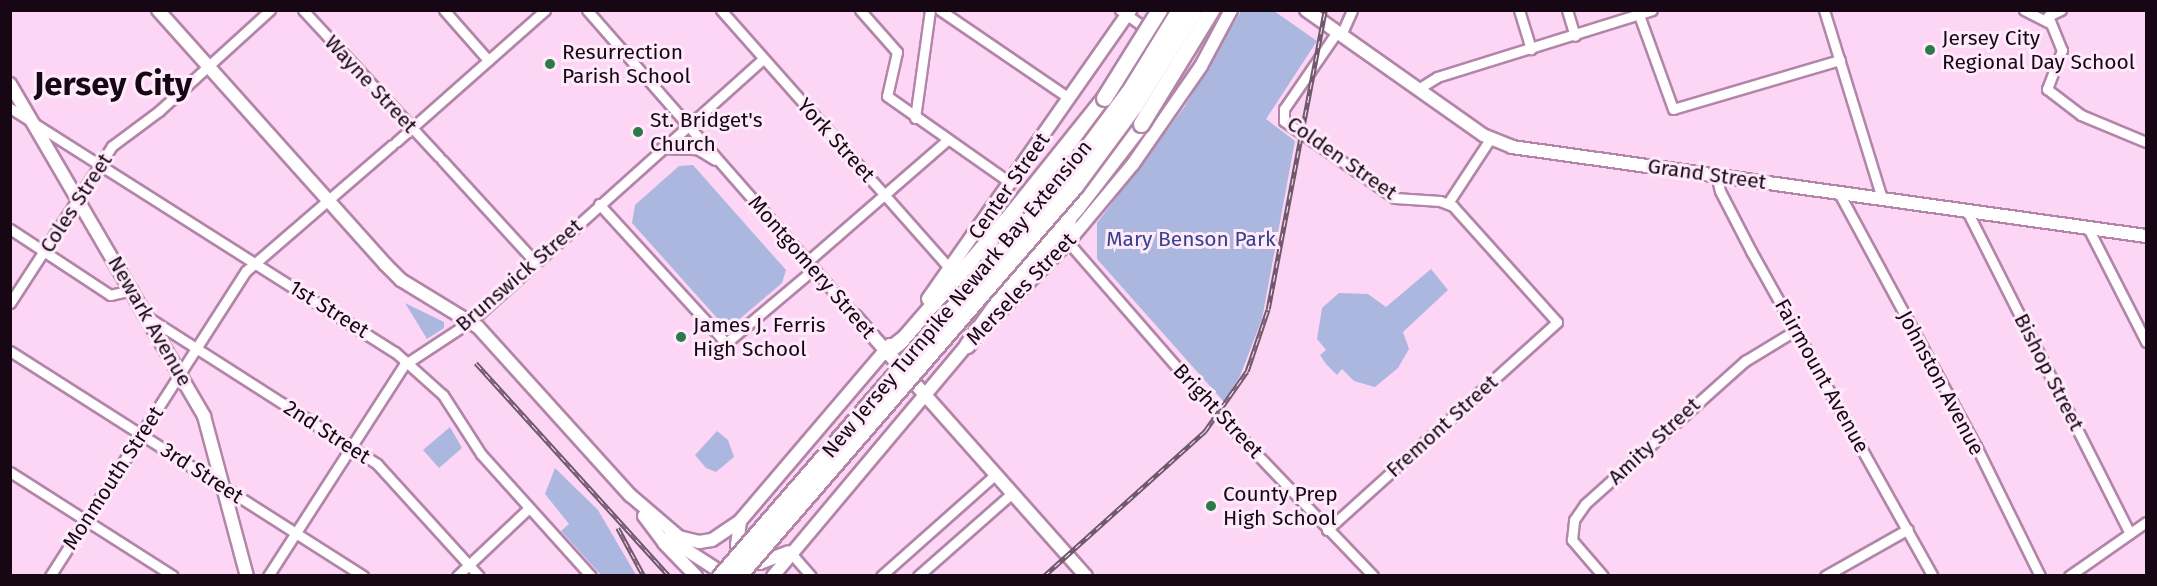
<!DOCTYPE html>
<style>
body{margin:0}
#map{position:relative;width:2157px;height:586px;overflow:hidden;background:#fdd6f5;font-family:"Fira Sans",sans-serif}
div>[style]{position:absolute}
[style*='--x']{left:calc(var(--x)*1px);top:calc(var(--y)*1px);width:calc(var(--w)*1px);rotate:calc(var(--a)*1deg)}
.green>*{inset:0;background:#acb7e0}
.roads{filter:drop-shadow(2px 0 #b285a9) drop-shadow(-2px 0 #b285a9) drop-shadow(0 2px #b285a9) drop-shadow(0 -2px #b285a9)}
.minor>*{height:9px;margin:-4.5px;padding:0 4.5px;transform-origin:4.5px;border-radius:4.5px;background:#fff}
.major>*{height:12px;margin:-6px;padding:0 6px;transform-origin:6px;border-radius:6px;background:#fff}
.highway>*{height:15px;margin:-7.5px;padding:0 7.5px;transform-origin:7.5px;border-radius:7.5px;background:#fff}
.rail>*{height:4.5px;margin-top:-2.25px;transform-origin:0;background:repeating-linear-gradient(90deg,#feeafa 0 7px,#71586c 0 14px);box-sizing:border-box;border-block:2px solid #71586c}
.bridges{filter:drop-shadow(2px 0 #b285a9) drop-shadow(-2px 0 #b285a9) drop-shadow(0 2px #b285a9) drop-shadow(0 -2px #b285a9)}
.highway-bridge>*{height:15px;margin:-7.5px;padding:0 7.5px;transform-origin:7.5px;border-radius:7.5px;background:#fff}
.dots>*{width:16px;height:16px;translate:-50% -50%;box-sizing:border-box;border:3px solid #feeafa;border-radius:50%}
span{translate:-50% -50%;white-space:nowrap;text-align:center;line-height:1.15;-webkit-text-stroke:6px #feeafa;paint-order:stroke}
.poi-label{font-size:21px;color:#170714}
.left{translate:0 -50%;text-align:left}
.street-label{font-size:21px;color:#170714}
.park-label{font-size:21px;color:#37438e}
.town-label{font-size:33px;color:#170714;font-weight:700}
.frame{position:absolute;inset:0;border:12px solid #170714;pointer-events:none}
</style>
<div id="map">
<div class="green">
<i style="clip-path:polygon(1241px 11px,1274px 11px,1317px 41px,1266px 119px,1295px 141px,1262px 319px,1240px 376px,1224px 402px,1097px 259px,1097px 223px,1185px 106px)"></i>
<i style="clip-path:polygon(693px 165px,786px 270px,782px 283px,735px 323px,722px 323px,717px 318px,632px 223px,635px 205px,679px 166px)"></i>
<i style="clip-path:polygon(1431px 269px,1448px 290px,1403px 332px,1409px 349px,1398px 368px,1375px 387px,1354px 381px,1342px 369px,1337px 375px,1326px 364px,1320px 355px,1326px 350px,1317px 339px,1322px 308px,1339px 293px,1368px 294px,1386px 307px)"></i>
<i style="clip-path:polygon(405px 303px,444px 322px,444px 328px,427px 339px)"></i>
<i style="clip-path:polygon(450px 427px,462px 448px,439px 468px,423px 450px)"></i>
<i style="clip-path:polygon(717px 431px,728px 440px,734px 457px,716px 472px,706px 468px,695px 455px)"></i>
<i style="clip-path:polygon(555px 468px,598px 510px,636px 575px,601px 575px,561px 531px,569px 524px,545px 494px)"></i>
</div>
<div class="roads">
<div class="minor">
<i style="--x:303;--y:10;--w:200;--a:47.2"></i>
<i style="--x:444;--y:10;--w:67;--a:48.7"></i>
<i style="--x:587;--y:10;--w:407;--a:48.8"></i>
<i style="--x:721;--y:10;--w:347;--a:48.5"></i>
<i style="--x:860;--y:10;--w:56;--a:48.6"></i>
<i style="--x:897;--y:52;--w:45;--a:102.8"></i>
<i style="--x:887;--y:96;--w:151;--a:35.1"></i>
<i style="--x:940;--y:10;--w:156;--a:34.3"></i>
<i style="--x:1120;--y:10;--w:55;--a:35.4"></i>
<i style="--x:1519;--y:10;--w:41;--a:72.9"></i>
<i style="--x:1567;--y:10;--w:27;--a:73"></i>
<i style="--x:1824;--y:10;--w:198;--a:72.9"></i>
<i style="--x:2024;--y:10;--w:27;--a:27"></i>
<i style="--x:2061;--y:10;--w:14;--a:155"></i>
<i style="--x:2048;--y:16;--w:37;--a:68"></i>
<i style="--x:2062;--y:50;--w:42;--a:111"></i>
<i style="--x:2047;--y:89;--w:43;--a:37.4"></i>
<i style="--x:2081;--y:115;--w:70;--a:22.6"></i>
<i style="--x:1639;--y:15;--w:100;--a:70.1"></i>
<i style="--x:1673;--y:109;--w:174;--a:-16.4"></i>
<i style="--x:1341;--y:35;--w:27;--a:-66"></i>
<i style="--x:1418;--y:89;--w:22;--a:-32"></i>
<i style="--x:1437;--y:77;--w:225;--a:-17.3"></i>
<i style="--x:10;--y:108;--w:456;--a:32.4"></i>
<i style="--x:395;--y:352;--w:64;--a:41.9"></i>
<i style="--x:443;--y:395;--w:70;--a:57.2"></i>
<i style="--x:481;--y:454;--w:164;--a:48"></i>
<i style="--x:915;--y:118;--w:109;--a:-82.1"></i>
<i style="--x:396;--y:142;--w:199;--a:-41.5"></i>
<i style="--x:661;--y:148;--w:36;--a:2"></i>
<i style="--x:697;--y:149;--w:21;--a:31"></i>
<i style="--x:442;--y:160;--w:138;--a:47.6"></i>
<i style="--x:1716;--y:175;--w:16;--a:76"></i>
<i style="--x:1720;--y:191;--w:68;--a:62.7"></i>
<i style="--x:1751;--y:251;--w:372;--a:60.8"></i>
<i style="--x:1839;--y:193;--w:288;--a:61.6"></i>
<i style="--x:1976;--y:446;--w:145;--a:63.8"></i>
<i style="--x:1448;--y:203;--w:77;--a:-56.7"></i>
<i style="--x:599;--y:204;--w:188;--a:47.6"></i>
<i style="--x:726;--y:343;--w:115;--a:-40.1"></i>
<i style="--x:1967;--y:211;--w:361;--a:63.2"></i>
<i style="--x:2088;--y:228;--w:128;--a:63"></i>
<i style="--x:10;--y:229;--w:120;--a:33.4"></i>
<i style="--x:110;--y:295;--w:23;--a:-13"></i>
<i style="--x:1068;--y:242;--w:211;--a:49"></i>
<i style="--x:1206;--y:401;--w:242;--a:46.3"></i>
<i style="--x:808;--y:261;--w:184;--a:-41"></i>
<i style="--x:10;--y:303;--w:187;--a:-57"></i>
<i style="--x:112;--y:146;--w:59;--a:-36.7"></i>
<i style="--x:159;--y:111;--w:150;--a:-42.3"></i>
<i style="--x:149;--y:318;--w:271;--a:32.6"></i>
<i style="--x:377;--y:464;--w:151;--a:47.7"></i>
<i style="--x:10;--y:351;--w:419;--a:32.5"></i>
<i style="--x:10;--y:472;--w:193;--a:32.5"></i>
<i style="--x:1327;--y:530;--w:310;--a:-42.1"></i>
<i style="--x:1557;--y:322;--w:156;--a:-131.9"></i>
<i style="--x:1453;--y:206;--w:14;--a:-159"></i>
<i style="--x:1440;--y:201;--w:45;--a:-176.2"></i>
<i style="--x:1395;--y:198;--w:135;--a:-145.3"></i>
<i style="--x:1284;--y:121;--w:12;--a:-90"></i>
<i style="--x:1284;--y:109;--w:93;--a:-55.5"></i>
<i style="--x:790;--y:552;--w:32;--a:49"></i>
<i style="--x:50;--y:576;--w:363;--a:-57.3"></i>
<i style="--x:246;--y:271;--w:193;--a:-40.8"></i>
<i style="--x:268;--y:576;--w:251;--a:-57.2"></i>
<i style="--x:404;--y:365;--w:80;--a:-33.3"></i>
<i style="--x:471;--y:321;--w:392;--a:-41.9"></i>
<i style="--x:457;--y:576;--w:99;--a:-43.4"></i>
<i style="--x:881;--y:576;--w:154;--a:-41.6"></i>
<i style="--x:918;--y:576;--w:125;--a:-41.4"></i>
<i style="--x:1603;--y:576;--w:48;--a:-130.7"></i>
<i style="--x:1572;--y:540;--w:20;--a:-84"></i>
<i style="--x:1574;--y:520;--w:19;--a:-55"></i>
<i style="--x:1585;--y:504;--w:215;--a:-41.8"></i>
<i style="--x:1745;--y:361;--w:60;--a:-31.3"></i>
<i style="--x:1825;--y:576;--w:95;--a:-29.5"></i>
<i style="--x:2069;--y:576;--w:94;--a:-35"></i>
</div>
<div class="major">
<i style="--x:158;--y:10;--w:341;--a:48.2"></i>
<i style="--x:385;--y:264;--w:23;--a:45"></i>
<i style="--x:401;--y:280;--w:90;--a:31.4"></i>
<i style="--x:478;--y:327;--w:227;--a:47.9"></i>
<i style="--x:630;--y:495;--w:65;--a:40.6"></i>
<i style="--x:679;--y:537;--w:21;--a:14"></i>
<i style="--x:699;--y:542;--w:13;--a:-9"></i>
<i style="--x:712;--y:540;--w:34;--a:-34"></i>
<i style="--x:740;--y:521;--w:231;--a:-49.6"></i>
<i style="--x:1306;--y:10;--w:217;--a:35.2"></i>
<i style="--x:1483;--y:135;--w:31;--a:22"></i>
<i style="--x:1512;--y:147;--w:640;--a:7.99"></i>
<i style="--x:10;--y:84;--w:385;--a:59.7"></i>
<i style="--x:204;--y:416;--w:166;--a:75"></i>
<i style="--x:928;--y:299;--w:353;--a:-55"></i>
<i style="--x:855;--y:316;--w:348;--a:48.4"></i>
<i style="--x:644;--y:516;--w:34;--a:53"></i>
<i style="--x:664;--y:543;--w:46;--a:45.9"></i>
<i style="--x:740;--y:521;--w:24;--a:97"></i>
<i style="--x:737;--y:545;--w:19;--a:58"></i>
<i style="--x:747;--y:561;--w:13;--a:9"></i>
<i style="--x:760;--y:563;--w:30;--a:-21"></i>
<i style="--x:668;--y:538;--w:70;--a:32.8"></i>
<i style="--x:773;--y:576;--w:302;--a:-50"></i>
<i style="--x:967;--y:345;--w:144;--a:-45.6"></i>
<i style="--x:1068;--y:242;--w:102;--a:-50.2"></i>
<i style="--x:1133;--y:164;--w:119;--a:-55.2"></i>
<i style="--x:1201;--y:66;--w:64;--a:-61.8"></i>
</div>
<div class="highway">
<i style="--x:1068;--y:242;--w:8;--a:-113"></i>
<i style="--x:1065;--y:235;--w:16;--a:-79"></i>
<i style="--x:967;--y:345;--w:60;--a:-54.5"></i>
<i style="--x:1002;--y:296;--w:116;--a:-49.9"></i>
<i style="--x:1077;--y:207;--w:105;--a:-52.4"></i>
<i style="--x:886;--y:352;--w:24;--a:-38"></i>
<i style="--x:905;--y:337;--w:164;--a:-49.2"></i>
<i style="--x:1012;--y:213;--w:147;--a:-51.3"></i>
</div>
</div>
<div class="rail">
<i style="--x:476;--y:363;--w:287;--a:47.8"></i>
<i style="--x:618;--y:528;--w:55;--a:61.6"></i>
<i style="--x:1044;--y:576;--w:217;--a:-42"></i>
<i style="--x:1205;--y:431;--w:73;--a:-55"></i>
<i style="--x:1247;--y:371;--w:65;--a:-71.3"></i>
<i style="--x:1268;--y:309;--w:304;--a:-79.2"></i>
</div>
<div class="bridges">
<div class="highway-bridge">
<i style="--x:1104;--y:98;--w:104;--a:-58"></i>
<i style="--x:1141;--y:124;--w:134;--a:-58.4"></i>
<i style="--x:720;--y:576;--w:521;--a:-49.12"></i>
<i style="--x:1061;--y:182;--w:117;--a:-53.3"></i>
<i style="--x:1131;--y:88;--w:92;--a:-58.4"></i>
<i style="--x:738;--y:576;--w:515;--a:-49.17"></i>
<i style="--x:1075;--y:186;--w:101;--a:-53.5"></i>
<i style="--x:1135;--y:105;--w:112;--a:-58.2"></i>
</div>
</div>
<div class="dots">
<i style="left:1930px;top:50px;background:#2c7a4a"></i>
<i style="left:550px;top:64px;background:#2c7a4a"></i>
<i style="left:638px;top:132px;background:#2c7a4a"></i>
<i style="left:681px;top:337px;background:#2c7a4a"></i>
<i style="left:1211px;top:506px;background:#2c7a4a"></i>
</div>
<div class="poi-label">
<span class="left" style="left:1942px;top:50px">Jersey City<br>Regional Day School</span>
<span class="left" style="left:562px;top:64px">Resurrection<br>Parish School</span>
<span class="left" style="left:650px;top:132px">St. Bridget's<br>Church</span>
<span class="left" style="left:693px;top:337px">James J. Ferris<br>High School</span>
<span class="left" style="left:1223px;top:506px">County Prep<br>High School</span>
</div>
<div class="street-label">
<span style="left:371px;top:84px;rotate:47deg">Wayne Street</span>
<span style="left:836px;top:140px;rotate:48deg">York Street</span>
<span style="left:1342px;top:158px;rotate:35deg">Colden Street</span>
<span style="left:1707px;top:174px;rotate:8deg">Grand Street</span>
<span style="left:1009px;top:186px;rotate:-55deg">Center Street</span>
<span style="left:76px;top:203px;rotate:-57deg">Coles Street</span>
<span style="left:812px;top:267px;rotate:49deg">Montgomery Street</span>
<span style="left:519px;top:275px;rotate:-41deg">Brunswick Street</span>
<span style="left:1021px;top:289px;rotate:-46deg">Merseles Street</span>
<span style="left:957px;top:299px;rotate:-50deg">New Jersey Turnpike Newark Bay Extension</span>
<span style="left:329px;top:309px;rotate:32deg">1st Street</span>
<span style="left:150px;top:321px;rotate:60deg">Newark Avenue</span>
<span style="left:2049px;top:372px;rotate:63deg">Bishop Street</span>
<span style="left:1822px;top:376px;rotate:61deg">Fairmount Avenue</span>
<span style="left:1941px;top:383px;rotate:62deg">Johnston Avenue</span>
<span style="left:1218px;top:411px;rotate:47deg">Bright Street</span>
<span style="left:1442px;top:426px;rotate:-42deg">Fremont Street</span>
<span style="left:327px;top:432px;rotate:33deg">2nd Street</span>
<span style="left:1654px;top:441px;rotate:-43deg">Amity Street</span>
<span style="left:202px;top:473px;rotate:33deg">3rd Street</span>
<span style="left:113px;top:478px;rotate:-57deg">Monmouth Street</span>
</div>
<div class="park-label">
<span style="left:1191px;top:239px">Mary Benson Park</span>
</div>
<div class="town-label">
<span style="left:113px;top:85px">Jersey City</span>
</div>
<div class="frame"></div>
</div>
